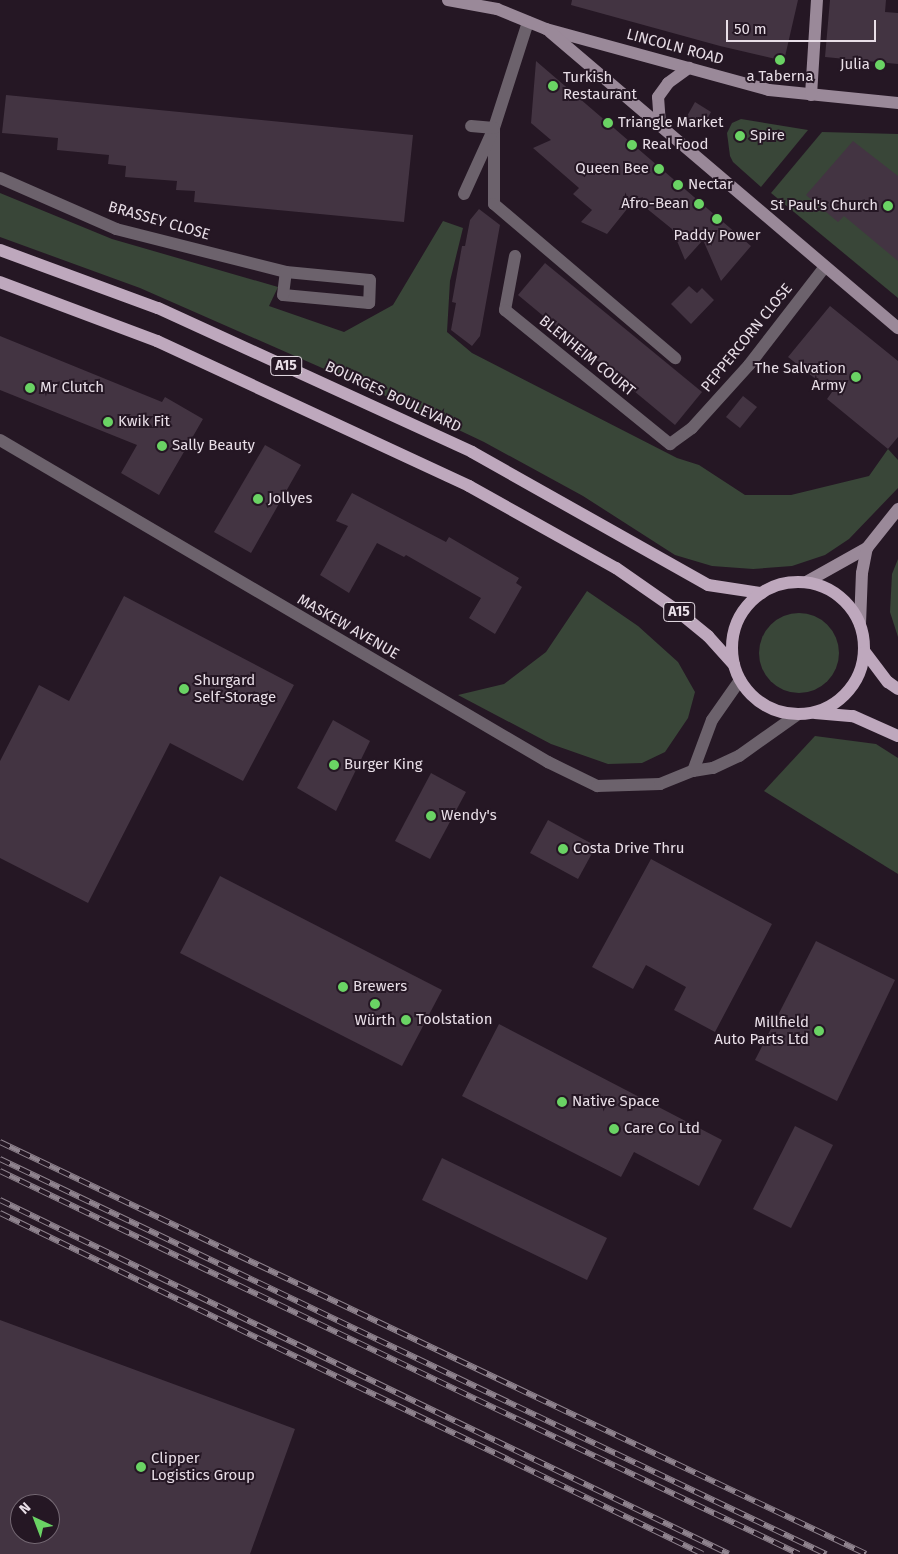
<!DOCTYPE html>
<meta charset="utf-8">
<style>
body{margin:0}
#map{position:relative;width:898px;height:1554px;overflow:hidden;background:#251724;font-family:"Fira Sans",sans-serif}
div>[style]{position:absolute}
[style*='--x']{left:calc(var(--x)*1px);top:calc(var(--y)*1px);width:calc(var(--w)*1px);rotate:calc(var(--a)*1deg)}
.green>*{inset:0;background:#394638}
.round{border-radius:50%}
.building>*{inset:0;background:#433442}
.street>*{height:12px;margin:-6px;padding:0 6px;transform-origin:6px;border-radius:6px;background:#6c626c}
.secondary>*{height:12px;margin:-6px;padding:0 6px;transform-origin:6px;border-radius:6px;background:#9a8999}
.primary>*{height:12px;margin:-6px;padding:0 6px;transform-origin:6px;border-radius:6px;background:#bea8bd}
.primary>.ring{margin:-6px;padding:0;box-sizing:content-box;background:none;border:12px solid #bea8bd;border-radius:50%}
.rail>*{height:5.5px;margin-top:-2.75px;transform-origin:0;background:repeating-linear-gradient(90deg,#251724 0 11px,#8f838e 0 22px);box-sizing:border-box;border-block:1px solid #8f838e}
.dots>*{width:14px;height:14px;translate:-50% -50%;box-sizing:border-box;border:2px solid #251724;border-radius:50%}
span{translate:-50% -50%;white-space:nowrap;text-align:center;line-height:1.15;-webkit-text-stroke:4px #251724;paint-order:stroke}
.shield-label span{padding:1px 4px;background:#251724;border:1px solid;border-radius:4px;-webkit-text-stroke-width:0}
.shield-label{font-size:14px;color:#e8dee7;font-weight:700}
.street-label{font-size:15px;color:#e8dee7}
.poi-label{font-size:15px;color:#e8dee7}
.right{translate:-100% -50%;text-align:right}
.left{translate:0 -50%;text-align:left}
.north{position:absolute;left:10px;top:1494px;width:50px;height:50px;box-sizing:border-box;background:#251724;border:1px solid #736772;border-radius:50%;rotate:317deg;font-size:14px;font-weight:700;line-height:20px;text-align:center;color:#e8dee7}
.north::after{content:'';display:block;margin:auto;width:18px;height:22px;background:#6ad364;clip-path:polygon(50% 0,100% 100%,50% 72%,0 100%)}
.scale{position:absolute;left:726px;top:20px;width:150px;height:22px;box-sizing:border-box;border:2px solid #e8dee7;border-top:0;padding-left:6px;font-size:15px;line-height:18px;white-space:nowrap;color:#e8dee7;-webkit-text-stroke:4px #251724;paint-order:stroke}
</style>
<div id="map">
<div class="green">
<i style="clip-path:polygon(741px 119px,808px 130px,761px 187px,733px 162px,730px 156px,727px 133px,732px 123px)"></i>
<i style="clip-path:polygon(822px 132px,898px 134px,898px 298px,771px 193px)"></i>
<i style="clip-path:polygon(0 193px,112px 239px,278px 287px,269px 306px,344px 332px,393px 305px,443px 221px,463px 228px,450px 281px,447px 332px,472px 353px,677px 458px,699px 465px,745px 495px,791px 495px,869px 476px,888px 449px,898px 460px,898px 488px,849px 539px,825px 555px,792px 566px,753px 569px,712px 566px,675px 555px,583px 496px,484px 442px,404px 404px,140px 288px,0 237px)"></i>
<i style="clip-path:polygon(898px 559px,898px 637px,890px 612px,892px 574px)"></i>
<i style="clip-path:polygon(587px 591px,638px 626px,678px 662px,695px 692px,688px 718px,665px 752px,642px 763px,608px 764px,551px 744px,458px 695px,504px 684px,546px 652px)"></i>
<i class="round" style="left:759px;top:613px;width:80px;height:80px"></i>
<i style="clip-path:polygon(815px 736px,876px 744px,898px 758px,898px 874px,764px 791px)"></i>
</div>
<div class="building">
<i style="clip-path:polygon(572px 0,798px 0,784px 61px,720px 46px,571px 5px)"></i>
<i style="clip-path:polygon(830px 0,886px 0,885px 12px,898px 13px,898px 64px,825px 57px)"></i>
<i style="clip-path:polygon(536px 61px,751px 246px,721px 281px,703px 240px,685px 260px,672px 229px,635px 199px,607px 234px,581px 222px,592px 210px,573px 194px,579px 188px,533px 148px,551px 140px,531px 123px)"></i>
<i style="clip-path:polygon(6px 95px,413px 135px,404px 222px,194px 202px,195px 191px,176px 190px,177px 181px,125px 177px,126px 166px,108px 164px,109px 155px,57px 150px,58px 138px,2px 133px)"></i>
<i style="clip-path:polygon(695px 102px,711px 112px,702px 128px,686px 118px)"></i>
<i style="clip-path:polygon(853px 141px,898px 176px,898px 261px,844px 216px,838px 222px,806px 195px)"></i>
<i style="clip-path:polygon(479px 209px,500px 225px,480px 336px,472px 346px,451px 330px,456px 303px,452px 302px,462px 246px,465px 246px,470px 220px)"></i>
<i style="clip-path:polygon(545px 263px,702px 392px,675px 425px,518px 295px)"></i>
<i style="clip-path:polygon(689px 286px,697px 293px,702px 288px,714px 300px,691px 324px,671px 304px)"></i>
<i style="clip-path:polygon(830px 306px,898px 361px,898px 437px,888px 449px,827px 399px,832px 392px,788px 357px)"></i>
<i style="clip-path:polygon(0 336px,162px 402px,165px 397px,203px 419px,159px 495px,121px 473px,137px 445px,0 390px)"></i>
<i style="clip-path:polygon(743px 396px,757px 407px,740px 428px,726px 417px)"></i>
<i style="clip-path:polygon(265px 445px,301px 465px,251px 553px,214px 532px)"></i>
<i style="clip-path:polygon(352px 493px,446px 542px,449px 537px,519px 578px,516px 583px,522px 587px,495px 634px,469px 618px,481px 598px,406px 555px,404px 557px,377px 543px,349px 593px,320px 575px,348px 526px,336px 521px)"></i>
<i style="clip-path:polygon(124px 596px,294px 685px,243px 781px,170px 743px,88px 903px,0 858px,0 761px,39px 685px,69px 701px)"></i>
<i style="clip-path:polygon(333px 720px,370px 741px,336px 811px,297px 788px)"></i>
<i style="clip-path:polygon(431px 773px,466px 792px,430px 859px,395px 841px)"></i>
<i style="clip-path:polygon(548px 820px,596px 846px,578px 879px,530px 853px)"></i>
<i style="clip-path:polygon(651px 859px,772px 924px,715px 1032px,674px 1010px,686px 987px,646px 965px,633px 989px,592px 967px)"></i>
<i style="clip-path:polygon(220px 876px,442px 990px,402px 1066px,180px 953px)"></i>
<i style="clip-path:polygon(816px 941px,895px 980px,837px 1101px,755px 1060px)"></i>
<i style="clip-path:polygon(499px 1024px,722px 1140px,699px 1186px,634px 1152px,621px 1177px,462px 1096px)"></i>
<i style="clip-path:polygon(795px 1126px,833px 1145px,791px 1228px,753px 1209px)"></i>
<i style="clip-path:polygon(442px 1158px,607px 1238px,587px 1280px,422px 1200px)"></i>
<i style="clip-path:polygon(evenodd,0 1320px,295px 1429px,250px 1554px,0 1554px,0 1320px,20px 1504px,50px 1504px,50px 1534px,20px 1534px,20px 1504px)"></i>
</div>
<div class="street">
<i style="--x:528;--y:22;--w:111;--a:107.8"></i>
<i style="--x:494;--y:128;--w:76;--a:90"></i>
<i style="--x:494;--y:204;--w:238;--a:40.4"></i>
<i style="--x:0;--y:178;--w:127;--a:23.7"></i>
<i style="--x:116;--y:229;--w:175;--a:14.2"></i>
<i style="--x:286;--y:272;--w:84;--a:5.4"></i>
<i style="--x:370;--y:280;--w:23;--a:92"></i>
<i style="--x:369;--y:303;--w:86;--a:-174.7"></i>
<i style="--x:283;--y:295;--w:23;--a:-83"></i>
<i style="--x:464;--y:194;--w:72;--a:-65.6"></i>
<i style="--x:494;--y:128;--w:23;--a:-175"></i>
<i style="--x:515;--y:256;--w:55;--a:100.5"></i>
<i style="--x:505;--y:310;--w:213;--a:39.1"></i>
<i style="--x:670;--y:444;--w:27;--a:-36"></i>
<i style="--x:692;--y:428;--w:85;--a:-47.9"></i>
<i style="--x:749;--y:365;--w:123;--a:-52.3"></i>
<i style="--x:0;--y:440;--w:636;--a:30.44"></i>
<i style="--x:548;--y:762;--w:55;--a:26.1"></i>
<i style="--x:597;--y:786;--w:63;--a:-1.8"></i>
<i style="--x:660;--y:784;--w:35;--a:-22"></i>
<i style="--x:693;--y:771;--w:20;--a:-9"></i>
<i style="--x:713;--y:768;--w:29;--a:-25"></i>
<i style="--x:739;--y:756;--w:72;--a:-35.4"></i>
<i style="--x:693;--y:771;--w:54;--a:-69.6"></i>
<i style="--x:712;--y:720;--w:49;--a:-55"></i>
</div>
<div class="secondary">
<i style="--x:448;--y:0;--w:50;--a:10.4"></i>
<i style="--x:497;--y:9;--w:53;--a:22.2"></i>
<i style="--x:546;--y:29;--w:231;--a:15.3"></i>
<i style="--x:769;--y:90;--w:130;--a:5.8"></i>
<i style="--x:550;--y:32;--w:457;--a:40.4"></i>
<i style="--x:811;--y:95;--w:95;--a:-86.4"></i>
<i style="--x:660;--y:125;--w:28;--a:-94"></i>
<i style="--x:658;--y:97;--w:17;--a:-54"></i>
<i style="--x:668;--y:83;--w:26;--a:-36"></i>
<i style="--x:808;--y:581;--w:68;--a:-29.2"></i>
<i style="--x:867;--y:548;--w:50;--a:-51.5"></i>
<i style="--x:860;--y:624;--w:51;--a:-87.8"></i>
<i style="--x:862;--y:573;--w:25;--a:-79"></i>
</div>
<div class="primary">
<i style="--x:0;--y:250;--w:168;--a:20.2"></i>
<i style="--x:158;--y:308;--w:345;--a:24.6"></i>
<i style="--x:472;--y:452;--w:271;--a:29.4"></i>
<i style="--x:708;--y:585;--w:54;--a:8.6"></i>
<i style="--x:0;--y:282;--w:168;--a:20.6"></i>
<i style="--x:157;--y:341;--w:344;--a:24.9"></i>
<i style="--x:469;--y:486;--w:168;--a:29.2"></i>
<i style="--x:616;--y:568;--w:72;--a:34.8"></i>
<i style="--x:675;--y:609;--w:43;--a:39.3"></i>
<i style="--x:708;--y:636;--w:39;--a:48"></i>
<i class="ring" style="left:732px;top:582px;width:120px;height:120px"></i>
<i style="--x:865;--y:652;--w:38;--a:53"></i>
<i style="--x:888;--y:682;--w:12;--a:35"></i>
<i style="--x:815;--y:713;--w:38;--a:5"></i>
<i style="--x:853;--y:716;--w:49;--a:24"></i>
</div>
<div class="rail">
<i style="--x:0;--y:1142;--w:959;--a:25.44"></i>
<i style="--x:0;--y:1159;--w:916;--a:25.56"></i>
<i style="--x:0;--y:1171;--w:886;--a:25.61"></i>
<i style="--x:0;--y:1200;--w:810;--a:25.9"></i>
<i style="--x:0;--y:1213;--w:781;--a:25.88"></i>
</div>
<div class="dots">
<i style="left:780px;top:60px;background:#6ad364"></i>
<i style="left:880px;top:65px;background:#6ad364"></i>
<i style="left:553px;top:86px;background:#6ad364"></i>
<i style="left:608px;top:123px;background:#6ad364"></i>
<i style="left:740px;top:136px;background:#6ad364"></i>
<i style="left:632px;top:145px;background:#6ad364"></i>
<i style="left:659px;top:169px;background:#6ad364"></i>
<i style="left:678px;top:185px;background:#6ad364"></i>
<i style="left:699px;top:204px;background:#6ad364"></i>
<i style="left:888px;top:206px;background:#6ad364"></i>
<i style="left:717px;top:219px;background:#6ad364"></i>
<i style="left:856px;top:377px;background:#6ad364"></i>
<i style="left:30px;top:388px;background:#6ad364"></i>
<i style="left:108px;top:422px;background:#6ad364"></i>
<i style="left:162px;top:446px;background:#6ad364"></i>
<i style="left:258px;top:499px;background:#6ad364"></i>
<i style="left:184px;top:689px;background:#6ad364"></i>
<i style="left:334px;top:765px;background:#6ad364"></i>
<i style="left:431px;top:816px;background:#6ad364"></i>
<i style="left:563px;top:849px;background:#6ad364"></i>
<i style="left:343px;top:987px;background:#6ad364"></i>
<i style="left:375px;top:1004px;background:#6ad364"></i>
<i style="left:406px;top:1020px;background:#6ad364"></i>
<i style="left:819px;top:1031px;background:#6ad364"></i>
<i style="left:562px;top:1102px;background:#6ad364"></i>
<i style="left:614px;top:1129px;background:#6ad364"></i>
<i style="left:141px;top:1467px;background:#6ad364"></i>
</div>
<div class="shield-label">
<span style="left:286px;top:366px">A15</span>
<span style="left:679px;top:612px">A15</span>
</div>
<div class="street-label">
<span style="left:675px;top:47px;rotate:15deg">LINCOLN ROAD</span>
<span style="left:159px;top:221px;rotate:16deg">BRASSEY CLOSE</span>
<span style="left:747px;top:338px;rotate:-51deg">PEPPERCORN CLOSE</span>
<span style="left:587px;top:356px;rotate:39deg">BLENHEIM COURT</span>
<span style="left:393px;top:397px;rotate:25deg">BOURGES BOULEVARD</span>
<span style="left:348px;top:627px;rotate:30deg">MASKEW AVENUE</span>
</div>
<div class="poi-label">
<span class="right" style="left:870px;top:65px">Julia</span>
<span class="left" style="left:563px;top:86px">Turkish<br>Restaurant</span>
<span style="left:780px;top:77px">a Taberna</span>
<span class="left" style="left:618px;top:123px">Triangle Market</span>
<span class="left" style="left:750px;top:136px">Spire</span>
<span class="left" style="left:642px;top:145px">Real Food</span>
<span class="right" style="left:649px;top:169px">Queen Bee</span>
<span class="left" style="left:688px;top:185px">Nectar</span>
<span class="right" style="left:689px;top:204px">Afro-Bean</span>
<span class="right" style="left:878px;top:206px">St Paul's Church</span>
<span style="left:717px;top:236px">Paddy Power</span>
<span class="right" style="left:846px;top:377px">The Salvation<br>Army</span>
<span class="left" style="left:40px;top:388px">Mr Clutch</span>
<span class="left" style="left:118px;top:422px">Kwik Fit</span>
<span class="left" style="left:172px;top:446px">Sally Beauty</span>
<span class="left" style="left:268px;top:499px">Jollyes</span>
<span class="left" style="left:194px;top:689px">Shurgard<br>Self-Storage</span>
<span class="left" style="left:344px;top:765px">Burger King</span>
<span class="left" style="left:441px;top:816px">Wendy's</span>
<span class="left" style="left:573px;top:849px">Costa Drive Thru</span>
<span class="left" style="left:353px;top:987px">Brewers</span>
<span class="left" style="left:416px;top:1020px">Toolstation</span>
<span style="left:375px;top:1021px">Würth</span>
<span class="right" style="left:809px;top:1031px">Millfield<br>Auto Parts Ltd</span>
<span class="left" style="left:572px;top:1102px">Native Space</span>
<span class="left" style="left:624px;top:1129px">Care Co Ltd</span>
<span class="left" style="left:151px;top:1467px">Clipper<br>Logistics Group</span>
</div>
<div class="north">N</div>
<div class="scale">50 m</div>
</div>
